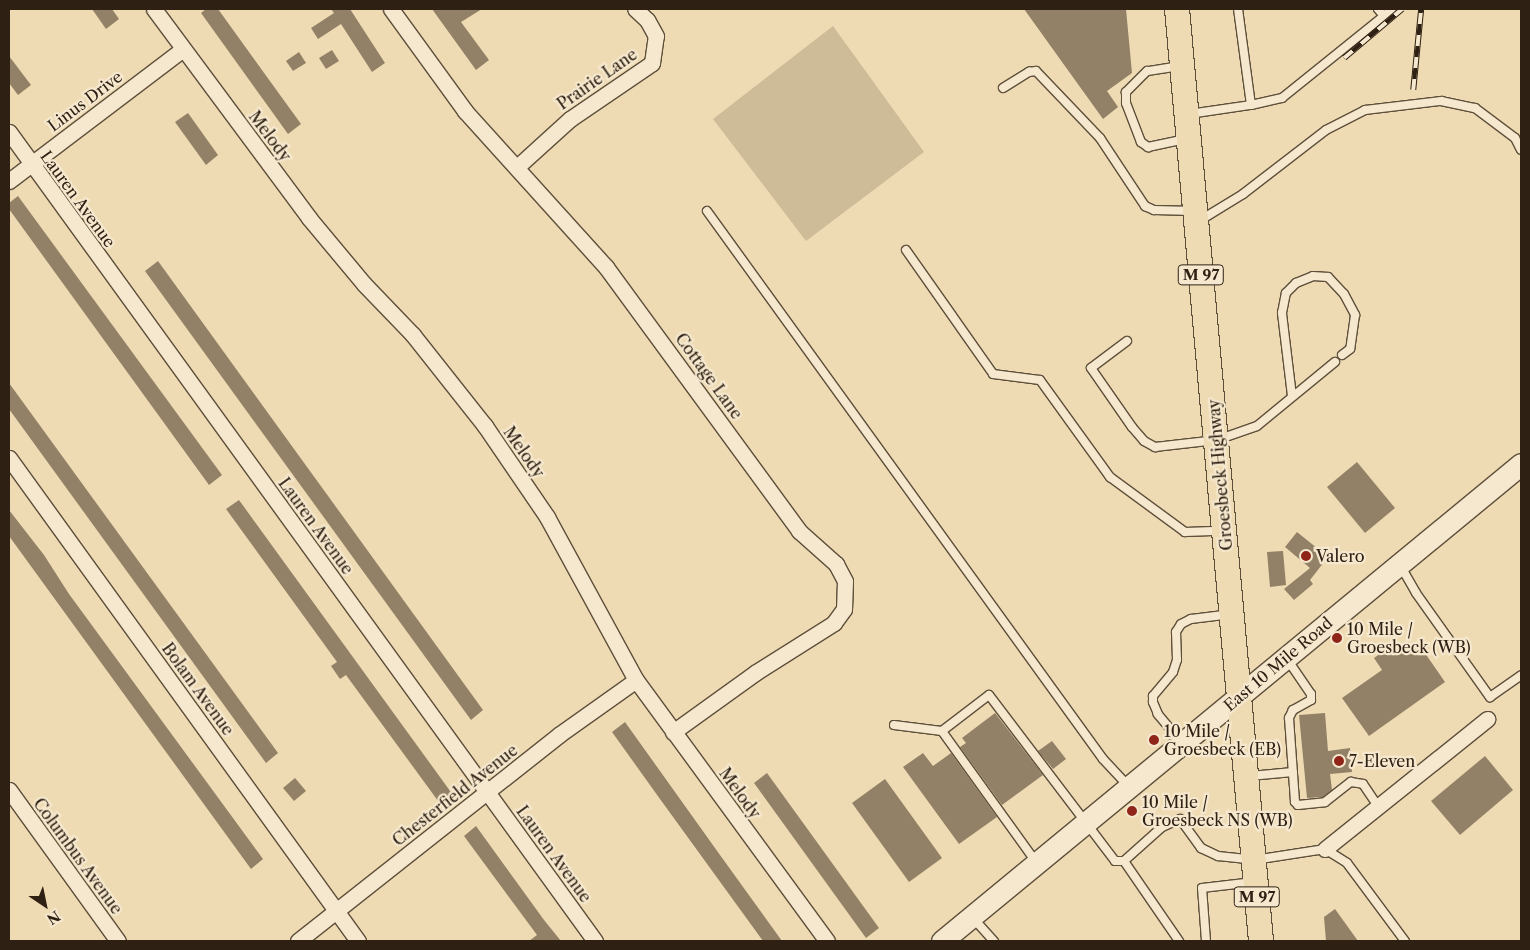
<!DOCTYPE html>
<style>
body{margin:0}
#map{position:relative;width:1530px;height:950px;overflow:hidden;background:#efdbb3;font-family:"Libre Caslon Text",serif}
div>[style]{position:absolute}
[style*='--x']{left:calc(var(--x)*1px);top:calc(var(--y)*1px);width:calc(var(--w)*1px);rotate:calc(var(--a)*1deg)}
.green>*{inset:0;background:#cebb98}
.building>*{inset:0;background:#928166}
.roads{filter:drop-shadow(1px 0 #5e4f3b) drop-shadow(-1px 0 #5e4f3b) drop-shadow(0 1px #5e4f3b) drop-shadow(0 -1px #5e4f3b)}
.service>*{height:8px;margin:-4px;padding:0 4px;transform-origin:4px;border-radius:4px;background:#f5e8ce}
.minor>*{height:15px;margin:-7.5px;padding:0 7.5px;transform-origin:7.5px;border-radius:7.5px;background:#f5e8ce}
.secondary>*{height:21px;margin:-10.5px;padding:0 10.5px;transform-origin:10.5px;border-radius:10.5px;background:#f5e8ce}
.primary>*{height:24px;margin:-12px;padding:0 12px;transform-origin:12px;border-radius:12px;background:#efdbb3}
.rail>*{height:5.5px;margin-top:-2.75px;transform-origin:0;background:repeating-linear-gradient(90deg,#f5e8ce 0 11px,#2e2013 0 22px);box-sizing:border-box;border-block:1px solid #2e2013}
.dots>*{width:14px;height:14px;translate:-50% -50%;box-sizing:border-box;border:2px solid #f5e8ce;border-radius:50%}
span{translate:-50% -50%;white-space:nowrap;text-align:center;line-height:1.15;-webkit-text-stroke:4.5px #f5e8ce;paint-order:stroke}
.shield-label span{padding:1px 4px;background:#f5e8ce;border:1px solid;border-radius:4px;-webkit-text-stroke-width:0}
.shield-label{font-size:15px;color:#2e2013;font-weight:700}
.street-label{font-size:16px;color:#2e2013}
.poi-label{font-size:16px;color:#2e2013}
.left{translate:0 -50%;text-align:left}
.frame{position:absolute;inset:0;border:10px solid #2e2013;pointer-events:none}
.north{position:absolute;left:20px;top:880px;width:50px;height:50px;-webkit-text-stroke:4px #f5e8ce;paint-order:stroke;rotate:146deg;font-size:14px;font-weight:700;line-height:20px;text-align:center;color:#2e2013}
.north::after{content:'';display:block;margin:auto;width:18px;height:22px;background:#2e2013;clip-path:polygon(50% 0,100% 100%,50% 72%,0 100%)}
</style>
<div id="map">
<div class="green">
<i style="clip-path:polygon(833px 26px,924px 152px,806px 241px,713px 119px)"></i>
</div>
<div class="building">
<i style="clip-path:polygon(92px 9px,112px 9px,119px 19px,106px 29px)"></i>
<i style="clip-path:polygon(206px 9px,218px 9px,301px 124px,288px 134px,201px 13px)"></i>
<i style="clip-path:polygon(331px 9px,350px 9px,385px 63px,372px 72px,341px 24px,318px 39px,311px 28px,334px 13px)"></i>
<i style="clip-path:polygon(432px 9px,482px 9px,461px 22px,489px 60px,476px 70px)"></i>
<i style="clip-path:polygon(1024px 9px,1126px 9px,1132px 73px,1107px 91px,1118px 107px,1103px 119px)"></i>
<i style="clip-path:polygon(332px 50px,339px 61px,326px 69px,319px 58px)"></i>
<i style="clip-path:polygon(299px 52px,306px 63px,293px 71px,286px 61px)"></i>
<i style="clip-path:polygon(9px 56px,31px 85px,18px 95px,9px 83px)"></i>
<i style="clip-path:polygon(188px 113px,218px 155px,206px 165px,175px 122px)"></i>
<i style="clip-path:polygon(18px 196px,222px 475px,209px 485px,9px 209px,9px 203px)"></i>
<i style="clip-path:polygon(158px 261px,483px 710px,471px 720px,145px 271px)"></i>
<i style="clip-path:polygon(9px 383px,278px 753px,266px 763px,9px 409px)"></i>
<i style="clip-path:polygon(1357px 462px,1395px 508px,1365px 533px,1327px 487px)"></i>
<i style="clip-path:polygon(239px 500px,453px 795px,441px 805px,346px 675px,340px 679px,331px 666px,337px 662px,226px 509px)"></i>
<i style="clip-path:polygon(9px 510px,44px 555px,69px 594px,263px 859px,251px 869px,9px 536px)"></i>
<i style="clip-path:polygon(1297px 532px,1328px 557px,1310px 580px,1313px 584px,1294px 600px,1284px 589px,1310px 568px,1285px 547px)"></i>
<i style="clip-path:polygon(1283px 551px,1286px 585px,1270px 587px,1267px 552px)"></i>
<i style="clip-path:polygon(1396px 643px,1404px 653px,1418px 643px,1445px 682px,1369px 736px,1342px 698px,1382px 670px,1374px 658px)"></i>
<i style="clip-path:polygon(995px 713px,1043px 775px,1002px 805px,960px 747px,966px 743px,962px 738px)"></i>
<i style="clip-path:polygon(1325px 713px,1328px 751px,1350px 748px,1352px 772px,1330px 774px,1332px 790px,1323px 797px,1307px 798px,1299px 715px)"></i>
<i style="clip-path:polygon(625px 722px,720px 855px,782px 941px,763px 941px,660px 799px,612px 732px)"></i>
<i style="clip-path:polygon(1052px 741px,1066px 759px,1053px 769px,1038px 751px)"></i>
<i style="clip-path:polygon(923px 753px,933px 766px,951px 753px,997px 817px,959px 844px,903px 767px)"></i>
<i style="clip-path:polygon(1485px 756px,1513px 790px,1460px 835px,1431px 801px)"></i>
<i style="clip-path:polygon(767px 773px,879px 928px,866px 938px,754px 783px)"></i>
<i style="clip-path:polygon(295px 778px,306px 791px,294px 801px,283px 788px)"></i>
<i style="clip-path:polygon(885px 779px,942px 858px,909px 882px,852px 803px)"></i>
<i style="clip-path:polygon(476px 826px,544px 920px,561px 941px,529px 941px,537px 935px,464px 836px)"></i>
<i style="clip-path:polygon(1335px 909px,1358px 941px,1326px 941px,1324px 917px)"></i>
</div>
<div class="roads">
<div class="service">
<i style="--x:1384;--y:16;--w:11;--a:-38"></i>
<i style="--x:1180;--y:66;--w:33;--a:171"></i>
<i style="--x:1147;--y:71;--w:30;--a:135"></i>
<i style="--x:1126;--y:92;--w:11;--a:90"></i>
<i style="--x:1126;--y:103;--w:42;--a:69"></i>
<i style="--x:1141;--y:142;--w:9;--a:36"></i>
<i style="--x:1148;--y:147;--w:39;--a:-12"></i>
<i style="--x:1003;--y:88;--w:31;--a:-32"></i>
<i style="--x:1029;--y:72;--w:7;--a:-8"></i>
<i style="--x:1036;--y:71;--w:93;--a:46.3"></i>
<i style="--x:1100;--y:138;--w:82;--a:56.5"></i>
<i style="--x:1145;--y:206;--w:10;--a:24"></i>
<i style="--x:1154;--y:210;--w:40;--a:1.4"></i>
<i style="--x:1251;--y:105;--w:32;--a:-13"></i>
<i style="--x:1282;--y:98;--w:131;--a:-38.8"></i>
<i style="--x:1384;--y:16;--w:9;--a:-131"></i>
<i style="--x:1189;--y:114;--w:63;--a:-8.3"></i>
<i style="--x:1251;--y:105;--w:97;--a:-97.7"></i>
<i style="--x:707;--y:211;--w:676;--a:54.15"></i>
<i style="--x:1103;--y:759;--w:37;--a:47"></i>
<i style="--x:1199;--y:221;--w:52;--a:-31.5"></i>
<i style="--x:1243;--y:194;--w:105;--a:-37.6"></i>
<i style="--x:1326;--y:130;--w:44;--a:-27.1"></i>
<i style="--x:1365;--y:110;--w:77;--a:-6.8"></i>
<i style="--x:1441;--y:101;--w:35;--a:12"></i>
<i style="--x:1475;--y:108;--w:50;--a:36.9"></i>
<i style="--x:1515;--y:138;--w:13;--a:63"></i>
<i style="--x:906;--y:250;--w:151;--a:54.9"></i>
<i style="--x:993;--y:374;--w:47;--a:7.3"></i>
<i style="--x:1040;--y:380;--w:120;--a:54.2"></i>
<i style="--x:1110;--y:477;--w:93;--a:36.3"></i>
<i style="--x:1185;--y:532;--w:35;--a:-2"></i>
<i style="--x:1127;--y:341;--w:45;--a:143.1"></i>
<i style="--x:1091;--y:368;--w:72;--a:55.2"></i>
<i style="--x:1132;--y:427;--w:18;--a:49"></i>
<i style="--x:1144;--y:441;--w:13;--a:29"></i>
<i style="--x:1155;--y:447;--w:62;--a:-6.4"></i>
<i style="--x:1217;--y:440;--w:42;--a:-19.3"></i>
<i style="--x:1257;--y:426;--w:101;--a:-39.4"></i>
<i style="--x:1292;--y:396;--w:84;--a:-96.9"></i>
<i style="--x:1282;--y:313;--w:20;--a:-79"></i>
<i style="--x:1286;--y:293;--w:14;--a:-45"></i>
<i style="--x:1296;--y:283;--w:18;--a:-22"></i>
<i style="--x:1313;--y:276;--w:15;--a:4"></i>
<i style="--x:1328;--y:277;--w:23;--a:47"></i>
<i style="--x:1344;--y:294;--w:24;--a:62"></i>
<i style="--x:1355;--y:315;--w:34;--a:98"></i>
<i style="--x:1350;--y:349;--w:10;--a:143"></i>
<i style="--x:1400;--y:565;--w:32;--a:60"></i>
<i style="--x:1416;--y:593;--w:128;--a:54.6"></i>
<i style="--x:1490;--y:697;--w:38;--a:-35"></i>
<i style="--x:1287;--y:659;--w:42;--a:55.6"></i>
<i style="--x:1311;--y:694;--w:6;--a:90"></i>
<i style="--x:1311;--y:700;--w:21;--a:151"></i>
<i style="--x:1293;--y:710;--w:9;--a:117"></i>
<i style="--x:1289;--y:718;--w:84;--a:85.9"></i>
<i style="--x:1295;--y:802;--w:4;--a:45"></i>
<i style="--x:1298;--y:805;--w:27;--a:-6"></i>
<i style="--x:1325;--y:802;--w:33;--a:-38"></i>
<i style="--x:1351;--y:782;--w:12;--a:9"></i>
<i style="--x:1363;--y:784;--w:27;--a:56"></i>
<i style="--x:894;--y:725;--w:48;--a:7.1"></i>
<i style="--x:1182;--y:743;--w:38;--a:-130"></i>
<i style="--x:1158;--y:714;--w:13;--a:-113"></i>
<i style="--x:1153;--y:702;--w:6;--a:-90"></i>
<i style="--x:1153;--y:696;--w:31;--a:-50"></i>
<i style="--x:1173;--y:672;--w:13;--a:-72"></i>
<i style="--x:1177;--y:660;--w:28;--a:-92"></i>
<i style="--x:1176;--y:632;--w:9;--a:-58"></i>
<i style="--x:1181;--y:624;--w:11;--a:-27"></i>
<i style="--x:1191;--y:619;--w:39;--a:-7"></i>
<i style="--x:1250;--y:776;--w:43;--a:-5.3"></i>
<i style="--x:1124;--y:861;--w:97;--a:55.5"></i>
<i style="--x:1036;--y:862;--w:161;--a:-125.7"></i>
<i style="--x:942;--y:731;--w:59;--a:-37.5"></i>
<i style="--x:989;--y:695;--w:208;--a:52.8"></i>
<i style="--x:1115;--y:861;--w:9;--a:0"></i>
<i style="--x:1124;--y:861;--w:51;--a:-41.8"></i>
<i style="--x:1162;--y:827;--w:20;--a:-24"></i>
<i style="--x:1180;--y:819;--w:36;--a:54"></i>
<i style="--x:1201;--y:848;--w:19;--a:25"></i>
<i style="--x:1218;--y:856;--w:36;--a:6"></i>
<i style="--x:1254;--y:860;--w:72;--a:-8.8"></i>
<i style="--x:1325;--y:849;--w:26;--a:32"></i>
<i style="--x:1347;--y:863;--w:97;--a:53.4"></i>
<i style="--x:973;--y:918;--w:31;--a:48"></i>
<i style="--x:1206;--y:941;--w:53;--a:-94.3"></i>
<i style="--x:1202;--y:888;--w:52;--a:-6.6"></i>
</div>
<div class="minor">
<i style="--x:154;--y:9;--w:260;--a:53.4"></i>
<i style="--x:309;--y:218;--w:86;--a:50.2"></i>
<i style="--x:364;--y:284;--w:71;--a:46.1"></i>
<i style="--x:413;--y:335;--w:116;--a:51.6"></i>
<i style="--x:485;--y:426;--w:110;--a:55.7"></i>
<i style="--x:547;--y:517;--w:186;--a:61.4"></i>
<i style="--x:636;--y:680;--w:323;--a:53.8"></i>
<i style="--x:391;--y:9;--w:126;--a:54"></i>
<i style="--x:465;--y:111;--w:210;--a:47.9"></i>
<i style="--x:606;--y:267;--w:327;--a:53.8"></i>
<i style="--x:799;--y:531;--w:50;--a:41.7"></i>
<i style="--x:836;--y:564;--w:19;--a:62"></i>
<i style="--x:845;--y:581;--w:28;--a:92"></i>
<i style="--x:844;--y:609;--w:17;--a:126"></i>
<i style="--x:834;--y:623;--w:93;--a:147.7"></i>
<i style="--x:755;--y:673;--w:101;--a:144.3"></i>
<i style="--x:9;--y:132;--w:999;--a:54.08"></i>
<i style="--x:517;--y:167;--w:72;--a:-42.2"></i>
<i style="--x:570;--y:119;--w:99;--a:-34.3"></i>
<i style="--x:652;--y:63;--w:27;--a:-82"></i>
<i style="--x:656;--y:36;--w:18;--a:-119"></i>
<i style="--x:647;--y:20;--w:16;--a:-137"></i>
<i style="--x:9;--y:181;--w:218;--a:-37.2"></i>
<i style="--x:9;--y:458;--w:596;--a:54.15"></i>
<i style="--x:9;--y:790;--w:186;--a:54.2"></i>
<i style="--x:1325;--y:849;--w:208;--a:-38.7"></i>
<i style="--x:298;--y:941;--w:334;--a:-38.3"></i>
<i style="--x:560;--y:734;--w:93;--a:-35.4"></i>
</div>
<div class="secondary">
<i style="--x:942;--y:941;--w:750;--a:-39.48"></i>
</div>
<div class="primary">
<i style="--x:1177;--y:9;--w:936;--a:84.85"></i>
</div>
</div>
<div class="rail">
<i style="--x:1344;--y:58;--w:76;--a:-40.2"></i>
<i style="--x:1413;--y:90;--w:81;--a:-84.4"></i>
</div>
<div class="dots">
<i style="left:1306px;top:556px;background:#8f2418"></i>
<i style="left:1337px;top:638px;background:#8f2418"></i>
<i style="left:1154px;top:740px;background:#8f2418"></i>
<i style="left:1339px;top:761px;background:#8f2418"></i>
<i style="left:1132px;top:811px;background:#8f2418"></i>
</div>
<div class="shield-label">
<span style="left:1201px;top:275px">M 97</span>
<span style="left:1257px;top:897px">M 97</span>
</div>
<div class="street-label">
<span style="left:597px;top:79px;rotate:-35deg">Prairie Lane</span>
<span style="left:85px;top:101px;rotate:-37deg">Linus Drive</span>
<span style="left:270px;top:136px;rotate:53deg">Melody</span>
<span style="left:78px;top:199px;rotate:54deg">Lauren Avenue</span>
<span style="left:709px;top:376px;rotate:54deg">Cottage Lane</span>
<span style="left:524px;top:452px;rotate:55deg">Melody</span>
<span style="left:1220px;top:475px;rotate:-95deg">Groesbeck Highway</span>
<span style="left:316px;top:526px;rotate:54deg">Lauren Avenue</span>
<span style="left:1278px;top:664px;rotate:-40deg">East 10 Mile Road</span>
<span style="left:198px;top:689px;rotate:54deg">Bolam Avenue</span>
<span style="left:740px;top:793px;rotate:54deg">Melody</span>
<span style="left:455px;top:795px;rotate:-38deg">Chesterfield Avenue</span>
<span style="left:554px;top:854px;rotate:54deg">Lauren Avenue</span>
<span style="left:78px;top:856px;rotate:54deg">Columbus Avenue</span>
</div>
<div class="poi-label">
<span class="left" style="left:1316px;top:556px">Valero</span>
<span class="left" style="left:1347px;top:638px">10 Mile /<br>Groesbeck (WB)</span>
<span class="left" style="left:1164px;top:740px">10 Mile /<br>Groesbeck (EB)</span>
<span class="left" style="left:1349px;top:761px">7-Eleven</span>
<span class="left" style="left:1142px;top:811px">10 Mile /<br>Groesbeck NS (WB)</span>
</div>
<div class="frame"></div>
<div class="north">N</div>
</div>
